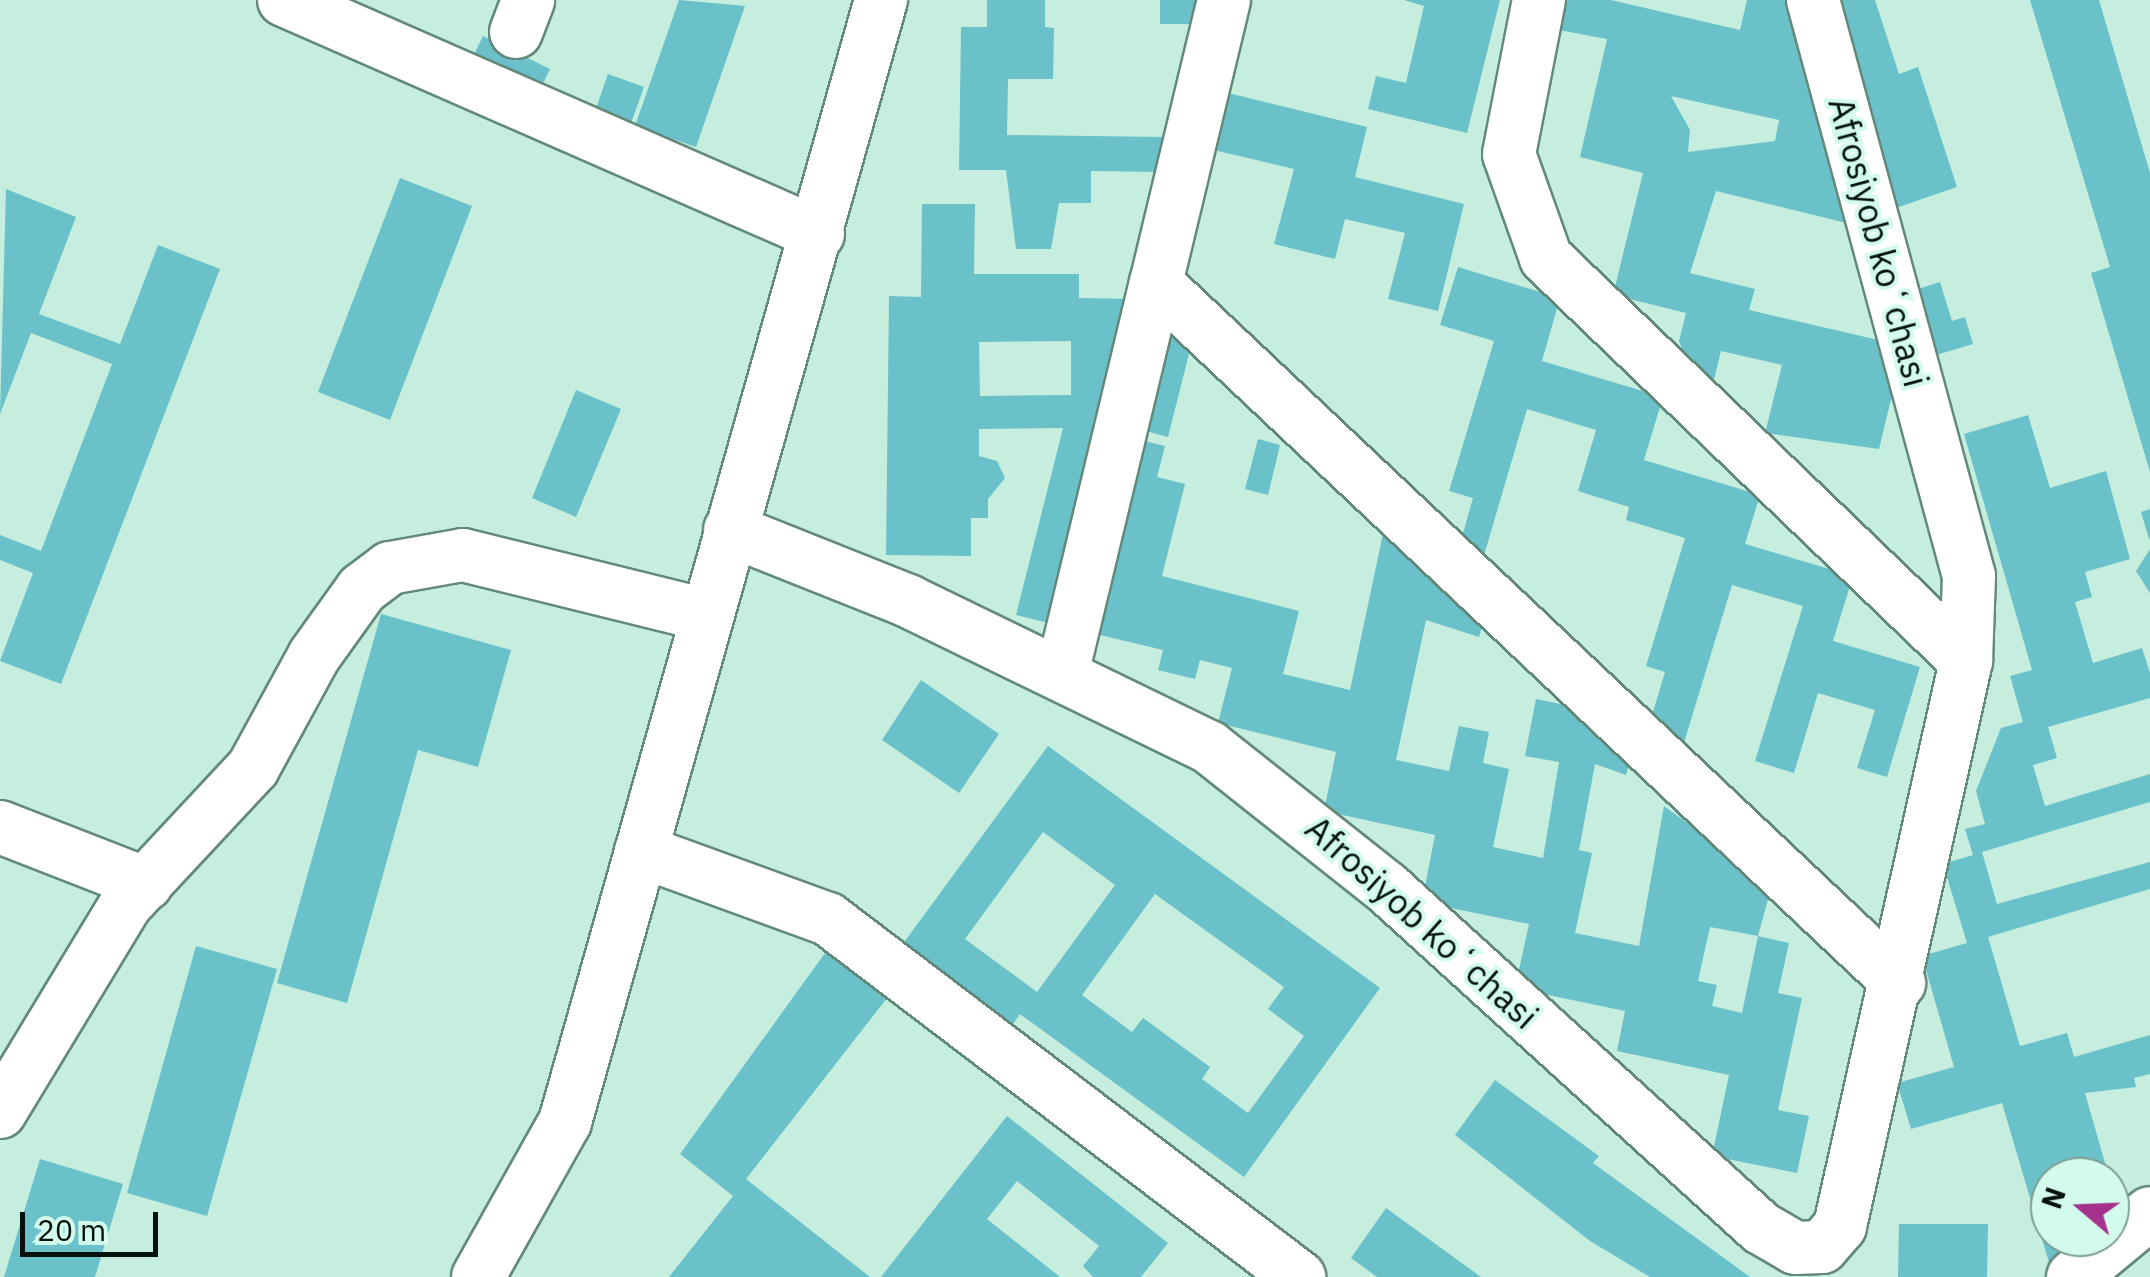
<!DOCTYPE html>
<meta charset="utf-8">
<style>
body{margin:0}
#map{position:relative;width:2150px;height:1277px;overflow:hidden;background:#c5eede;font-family:"IBM Plex Sans",sans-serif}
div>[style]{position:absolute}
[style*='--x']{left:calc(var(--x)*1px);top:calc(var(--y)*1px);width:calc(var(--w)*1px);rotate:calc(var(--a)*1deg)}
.building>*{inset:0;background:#6bc1c9}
.roads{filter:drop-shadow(2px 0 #63897b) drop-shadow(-2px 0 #63897b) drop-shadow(0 2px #63897b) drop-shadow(0 -2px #63897b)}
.minor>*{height:52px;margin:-26px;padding:0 26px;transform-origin:26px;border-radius:26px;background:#fff}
span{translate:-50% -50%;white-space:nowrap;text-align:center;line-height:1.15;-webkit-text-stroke:8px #d2fbeb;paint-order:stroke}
.street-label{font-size:35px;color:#04110c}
.north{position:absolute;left:2030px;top:1157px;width:100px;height:100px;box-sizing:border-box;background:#d2fbeb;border:2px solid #809d92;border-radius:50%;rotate:289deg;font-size:28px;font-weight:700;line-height:40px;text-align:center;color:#04110c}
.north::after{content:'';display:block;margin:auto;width:35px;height:45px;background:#a4318c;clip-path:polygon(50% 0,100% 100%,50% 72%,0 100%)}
.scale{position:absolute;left:20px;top:1212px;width:138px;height:45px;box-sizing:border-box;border:5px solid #04110c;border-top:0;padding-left:12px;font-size:30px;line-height:35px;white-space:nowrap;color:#04110c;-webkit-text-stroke:8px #d2fbeb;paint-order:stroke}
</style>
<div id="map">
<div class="building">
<i style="clip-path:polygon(679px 0,745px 6px,696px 147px,635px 126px)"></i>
<i style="clip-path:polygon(987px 0,1045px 0,1045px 27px,1054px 28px,1053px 79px,1008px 79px,1007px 135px,1163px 137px,1163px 172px,1091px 171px,1091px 203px,1059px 203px,1051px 249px,1016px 249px,1006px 170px,959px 170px,961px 27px,987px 27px)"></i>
<i style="clip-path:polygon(1160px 0,1208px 0,1207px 24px,1160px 24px)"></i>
<i style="clip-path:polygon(1227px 0,1251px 0,1228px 93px,1367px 127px,1355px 177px,1464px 204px,1438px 311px,1388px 299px,1405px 233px,1345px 219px,1335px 259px,1274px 244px,1294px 169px,1201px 147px)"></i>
<i style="clip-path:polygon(1500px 0,1467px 133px,1368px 109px,1376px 76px,1406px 83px,1424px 6px,1404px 0)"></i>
<i style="clip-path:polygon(evenodd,1548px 0,1611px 0,1740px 30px,1747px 0,1798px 0,1859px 226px,1716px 191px,1690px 273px,1755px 289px,1749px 310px,1904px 346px,1879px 449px,1765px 433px,1782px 365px,1721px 351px,1711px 392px,1693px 378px,1679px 341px,1686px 313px,1613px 295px,1643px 173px,1580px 157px,1607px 39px,1543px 27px,1548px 0,1671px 96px,1779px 120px,1775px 141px,1688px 152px,1690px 130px,1671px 96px)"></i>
<i style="clip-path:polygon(1822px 0,1875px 0,1899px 74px,1918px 67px,1957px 187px,1890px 210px)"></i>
<i style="clip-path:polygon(2030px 0,2099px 0,2150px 173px,2150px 472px,2091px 273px,2110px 267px)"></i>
<i style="clip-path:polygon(483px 36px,550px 69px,533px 104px,466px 71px)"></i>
<i style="clip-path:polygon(608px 74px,644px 87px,629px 129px,593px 117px)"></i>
<i style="clip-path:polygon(400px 178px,472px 206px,390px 420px,318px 392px)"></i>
<i style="clip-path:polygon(6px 189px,76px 217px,39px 314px,120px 344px,158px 245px,220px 269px,61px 684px,0 661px,33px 573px,0 560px,0 535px,41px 551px,112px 364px,31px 333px,0 414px)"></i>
<i style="clip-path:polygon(evenodd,922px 204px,975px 204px,974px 274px,1079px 274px,1079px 298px,1135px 299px,1057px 625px,1016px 615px,1063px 428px,979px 429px,979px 456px,997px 461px,1005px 478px,988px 499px,988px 518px,971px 518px,971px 556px,886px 555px,889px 296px,921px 297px,922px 204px,1071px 341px,1071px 395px,980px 396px,979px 342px,1071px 341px)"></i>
<i style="clip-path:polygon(1458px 267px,1560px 298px,1542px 361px,1663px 397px,1644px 460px,1760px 495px,1745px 544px,1853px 576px,1833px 641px,1920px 667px,1887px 777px,1857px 768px,1875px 710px,1818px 693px,1794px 773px,1755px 761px,1803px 606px,1732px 585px,1683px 746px,1646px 735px,1665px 672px,1646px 666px,1685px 538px,1626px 520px,1629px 507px,1578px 491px,1596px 430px,1527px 409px,1480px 569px,1459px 547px,1473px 498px,1449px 491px,1494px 341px,1440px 325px)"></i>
<i style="clip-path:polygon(1940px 282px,1952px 321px,1965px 317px,1973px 344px,1933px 356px,1912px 291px)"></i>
<i style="clip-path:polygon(1153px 323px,1194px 334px,1168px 437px,1128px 426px)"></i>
<i style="clip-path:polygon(576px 390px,621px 409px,576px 517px,532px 498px)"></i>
<i style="clip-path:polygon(2028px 415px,2050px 488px,2106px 471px,2130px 559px,2085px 572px,2092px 597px,2075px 602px,2093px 663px,2142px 648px,2150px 673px,2150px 698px,2048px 727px,2057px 758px,2033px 765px,2045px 806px,2150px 774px,2150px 802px,1982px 852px,1997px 904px,2150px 862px,2150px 889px,1988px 937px,2020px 1046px,2067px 1033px,2074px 1057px,2150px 1035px,2150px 1074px,2134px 1078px,2136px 1087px,2085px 1093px,2109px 1177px,2050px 1177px,2050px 1237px,2083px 1237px,2050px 1266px,2002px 1103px,1911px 1129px,1897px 1083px,1954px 1067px,1922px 956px,1967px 943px,1943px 864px,1973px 855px,1965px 829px,1985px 824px,1976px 791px,2001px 728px,2023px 722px,2010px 676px,2032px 670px,1964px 434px)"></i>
<i style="clip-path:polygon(evenodd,1128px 437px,1165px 446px,1157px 477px,1185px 484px,1162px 576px,1299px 611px,1283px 674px,1350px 690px,1384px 529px,1486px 612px,1479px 637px,1426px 620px,1396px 760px,1449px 771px,1459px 726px,1489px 732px,1483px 763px,1509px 769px,1493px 847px,1543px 858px,1559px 762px,1525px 756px,1536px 699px,1570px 706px,1629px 764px,1626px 775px,1595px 764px,1579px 850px,1592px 853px,1575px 933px,1639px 946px,1664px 806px,1772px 885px,1758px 936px,1789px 943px,1778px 993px,1802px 998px,1778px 1110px,1809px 1116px,1797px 1173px,1712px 1156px,1729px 1075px,1617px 1051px,1625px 1011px,1515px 988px,1529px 924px,1422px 902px,1435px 835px,1324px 811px,1336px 752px,1218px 723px,1232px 668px,1200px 660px,1195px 679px,1158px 670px,1163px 650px,1079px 630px,1128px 437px,1710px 927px,1758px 936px,1742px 1013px,1712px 1006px,1717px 985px,1698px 981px,1710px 927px)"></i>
<i style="clip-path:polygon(1258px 439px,1280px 445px,1268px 495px,1245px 489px)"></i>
<i style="clip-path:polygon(2150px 509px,2150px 539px,2149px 539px,2141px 512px)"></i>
<i style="clip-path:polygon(2150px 549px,2150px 593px,2136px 571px)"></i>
<i style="clip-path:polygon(381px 614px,511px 650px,478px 767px,418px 750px,347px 1003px,277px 983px)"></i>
<i style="clip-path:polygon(921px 680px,999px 734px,959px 793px,882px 740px)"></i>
<i style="clip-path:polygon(evenodd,1048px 746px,1380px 988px,1244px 1177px,1020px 1014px,1001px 1041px,891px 960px,1048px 746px,1043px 832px,1115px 885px,1037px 992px,965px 939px,1043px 832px,1048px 746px,1155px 894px,1284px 987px,1268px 1009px,1304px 1036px,1248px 1113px,1202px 1079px,1210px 1067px,1143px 1018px,1132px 1032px,1082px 995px,1155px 894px)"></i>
<i style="clip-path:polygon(833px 942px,894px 989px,746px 1179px,870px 1277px,669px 1277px,733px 1196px,680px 1154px)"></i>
<i style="clip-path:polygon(196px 946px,277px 969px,207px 1216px,127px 1193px)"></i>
<i style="clip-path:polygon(1495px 1080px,1599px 1156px,1593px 1163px,1750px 1277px,1650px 1277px,1590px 1241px,1455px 1135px)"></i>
<i style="clip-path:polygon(1007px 1116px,1168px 1243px,1141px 1277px,1093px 1277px,1083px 1266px,1099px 1246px,1017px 1181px,987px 1219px,1060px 1277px,881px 1277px)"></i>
<i style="clip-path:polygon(40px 1159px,123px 1184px,95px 1277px,4px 1277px)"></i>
<i style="clip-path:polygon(2110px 1183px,2118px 1207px,2110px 1214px)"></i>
<i style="clip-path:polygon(1386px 1208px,1481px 1277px,1377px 1277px,1351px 1258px)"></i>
<i style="clip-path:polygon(1899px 1224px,1988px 1224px,1987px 1277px,1898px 1277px)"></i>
</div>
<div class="roads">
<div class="minor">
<i style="--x:284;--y:0;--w:583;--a:23.66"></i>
<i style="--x:1224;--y:0;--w:291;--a:103.5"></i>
<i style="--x:1156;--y:283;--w:1021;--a:43.29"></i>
<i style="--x:1813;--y:0;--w:597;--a:74.85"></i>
<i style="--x:1969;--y:576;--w:85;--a:92"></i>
<i style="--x:516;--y:32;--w:34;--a:-69"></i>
<i style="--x:730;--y:530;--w:192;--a:21.7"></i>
<i style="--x:908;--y:601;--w:335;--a:25.9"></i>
<i style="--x:1209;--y:747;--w:227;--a:38.4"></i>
<i style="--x:1387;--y:888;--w:505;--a:42.27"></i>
<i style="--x:1761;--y:1228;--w:39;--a:30"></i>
<i style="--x:1795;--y:1248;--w:27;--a:-2"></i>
<i style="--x:1822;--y:1247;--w:28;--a:-49"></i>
<i style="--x:1840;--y:1226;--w:579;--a:-77.43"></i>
<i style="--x:1966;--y:661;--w:582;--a:-136.18"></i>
<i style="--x:1546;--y:258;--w:110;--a:-109.6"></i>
<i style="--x:1509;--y:154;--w:157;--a:-79"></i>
<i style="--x:1062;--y:674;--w:402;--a:-76.5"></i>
<i style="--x:0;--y:827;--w:157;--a:21.3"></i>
<i style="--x:641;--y:851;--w:199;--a:20"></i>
<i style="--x:828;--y:919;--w:592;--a:37.24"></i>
<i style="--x:0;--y:1112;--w:243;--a:-58.8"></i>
<i style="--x:126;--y:904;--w:186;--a:-47"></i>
<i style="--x:253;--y:768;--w:128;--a:-61.4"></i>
<i style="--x:314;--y:656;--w:82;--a:-54.4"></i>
<i style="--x:362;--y:589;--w:35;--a:-37"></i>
<i style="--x:390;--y:568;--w:74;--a:-10.1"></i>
<i style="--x:463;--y:555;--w:250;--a:13.9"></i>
<i style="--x:478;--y:1277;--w:178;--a:-60.7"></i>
<i style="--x:565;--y:1122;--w:1166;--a:-74.27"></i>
<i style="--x:2073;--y:1277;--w:100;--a:-39.7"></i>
</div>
</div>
<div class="street-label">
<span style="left:1879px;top:242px;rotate:75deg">Afrosiyob koʻchasi</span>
<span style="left:1422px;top:922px;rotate:42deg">Afrosiyob koʻchasi</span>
</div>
<div class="north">N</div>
<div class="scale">20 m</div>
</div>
